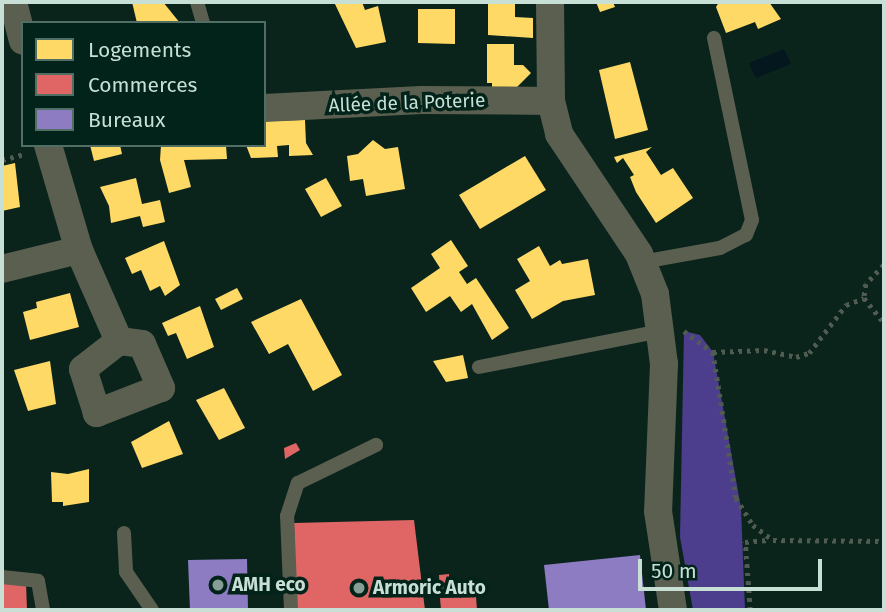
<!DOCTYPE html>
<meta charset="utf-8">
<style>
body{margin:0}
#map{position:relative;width:886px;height:612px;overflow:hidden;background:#0a241c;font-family:"Fira Sans",sans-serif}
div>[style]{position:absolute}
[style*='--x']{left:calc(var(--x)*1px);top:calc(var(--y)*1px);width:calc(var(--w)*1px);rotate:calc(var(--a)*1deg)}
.forest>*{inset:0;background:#4c3e8c}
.water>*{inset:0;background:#05171e}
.homes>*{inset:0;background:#ffd966}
.shops>*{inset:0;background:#e06666}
.offices>*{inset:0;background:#8e7cc3}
.path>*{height:4.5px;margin-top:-2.25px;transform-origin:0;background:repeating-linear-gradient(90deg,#505b51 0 3.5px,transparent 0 8.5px)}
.service>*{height:14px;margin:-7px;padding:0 7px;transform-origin:7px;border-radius:7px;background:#5a5f50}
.minor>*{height:28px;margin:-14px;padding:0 14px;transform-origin:14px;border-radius:14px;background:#5a5f50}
.dots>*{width:19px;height:19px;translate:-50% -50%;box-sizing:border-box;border:4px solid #012319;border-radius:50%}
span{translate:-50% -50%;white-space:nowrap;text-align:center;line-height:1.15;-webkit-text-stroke:7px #012319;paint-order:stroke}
.street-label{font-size:19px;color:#c8dfd6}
.poi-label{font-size:19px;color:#c8dfd6;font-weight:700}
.left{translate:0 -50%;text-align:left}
.frame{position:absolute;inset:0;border:4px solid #c8dfd6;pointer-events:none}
.legend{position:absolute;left:21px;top:21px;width:245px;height:126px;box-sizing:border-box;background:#012319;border:2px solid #516e65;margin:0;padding:9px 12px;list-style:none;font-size:21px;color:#c8dfd6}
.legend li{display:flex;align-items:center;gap:14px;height:35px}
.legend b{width:35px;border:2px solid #516e65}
.scale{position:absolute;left:638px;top:559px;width:184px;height:32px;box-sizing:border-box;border:4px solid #c8dfd6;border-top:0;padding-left:9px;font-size:21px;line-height:24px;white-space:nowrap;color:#c8dfd6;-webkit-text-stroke:5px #012319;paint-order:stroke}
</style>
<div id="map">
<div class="forest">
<i style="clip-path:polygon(684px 331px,700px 335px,713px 352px,741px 508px,745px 610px,693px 610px,680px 537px)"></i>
</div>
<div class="water">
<i style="clip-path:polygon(784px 49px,791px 64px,756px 78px,749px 63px)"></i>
</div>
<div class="homes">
<i style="clip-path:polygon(132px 2px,163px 2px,180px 23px,137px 23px)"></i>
<i style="clip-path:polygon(334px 2px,362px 2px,365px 10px,378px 6px,386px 42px,356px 48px)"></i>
<i style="clip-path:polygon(488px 2px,515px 2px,515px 17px,533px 18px,533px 38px,488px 35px)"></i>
<i style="clip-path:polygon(596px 2px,613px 2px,615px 7px,600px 12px)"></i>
<i style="clip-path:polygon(719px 2px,769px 2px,781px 19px,758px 29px,755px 22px,726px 33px,716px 7px)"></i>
<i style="clip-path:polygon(418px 9px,455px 9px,455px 44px,418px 43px)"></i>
<i style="clip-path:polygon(487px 44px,514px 44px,514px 65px,523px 65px,531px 73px,516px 88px,492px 88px,492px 83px,487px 83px)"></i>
<i style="clip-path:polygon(630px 62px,648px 130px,615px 139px,599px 70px)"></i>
<i style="clip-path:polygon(305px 120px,306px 143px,313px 155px,289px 156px,289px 145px,277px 146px,278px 157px,251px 158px,246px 145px,264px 145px,264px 121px)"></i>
<i style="clip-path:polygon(373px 140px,385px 149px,398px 147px,405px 189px,366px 196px,363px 179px,350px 181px,347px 156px,358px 154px)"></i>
<i style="clip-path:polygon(90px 145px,120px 145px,122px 154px,94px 161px)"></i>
<i style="clip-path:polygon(161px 145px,226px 145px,227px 159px,184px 160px,191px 187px,169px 193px,160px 160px)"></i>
<i style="clip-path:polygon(652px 147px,646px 152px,661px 175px,673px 168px,693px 198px,656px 223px,636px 192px,630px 177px,634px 175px,623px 158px,617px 163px,614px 157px)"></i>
<i style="clip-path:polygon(525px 156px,546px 190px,480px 229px,459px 195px)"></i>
<i style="clip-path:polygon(15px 163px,20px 207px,2px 211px,2px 166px)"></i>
<i style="clip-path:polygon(136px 178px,142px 204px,160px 200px,165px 222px,143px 227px,140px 216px,111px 223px,109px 206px,100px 187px)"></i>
<i style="clip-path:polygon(326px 178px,342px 206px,321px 217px,305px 189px)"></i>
<i style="clip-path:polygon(451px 240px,468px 266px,459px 272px,467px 284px,476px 278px,509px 328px,492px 340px,472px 304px,461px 312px,450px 296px,426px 312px,411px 288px,440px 268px,431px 254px)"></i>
<i style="clip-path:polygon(164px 241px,180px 285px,165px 296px,160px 286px,150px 291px,141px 270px,132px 274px,125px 258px)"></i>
<i style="clip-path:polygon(539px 246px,550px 266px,560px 260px,562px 264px,588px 259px,595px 295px,563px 301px,532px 319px,515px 290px,530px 281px,517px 259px)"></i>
<i style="clip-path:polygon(237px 288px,243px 299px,221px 310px,215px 299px)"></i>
<i style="clip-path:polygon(70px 293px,79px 327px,30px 340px,23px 312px,37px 308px,36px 302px)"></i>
<i style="clip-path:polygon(301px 299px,342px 375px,313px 391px,288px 344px,269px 354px,251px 322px)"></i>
<i style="clip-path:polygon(200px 306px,214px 347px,187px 359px,176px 333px,168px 336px,162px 323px)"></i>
<i style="clip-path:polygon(463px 355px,468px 378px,446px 382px,433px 361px)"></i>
<i style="clip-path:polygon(50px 361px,56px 404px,28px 411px,14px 370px)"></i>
<i style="clip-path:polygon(224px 388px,245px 428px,219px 440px,196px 400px)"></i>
<i style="clip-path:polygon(169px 421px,183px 454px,142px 468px,131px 442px)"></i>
<i style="clip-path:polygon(89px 469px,89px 502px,63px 506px,63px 502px,52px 502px,51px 472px,68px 474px)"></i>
</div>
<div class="shops">
<i style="clip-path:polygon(296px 443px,300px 450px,285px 459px,284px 448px)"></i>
<i style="clip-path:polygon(414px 520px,425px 610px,296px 610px,294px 523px)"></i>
<i style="clip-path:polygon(449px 574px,450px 596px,440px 597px,439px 575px)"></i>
<i style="clip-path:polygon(26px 583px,27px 610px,2px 610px,2px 584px)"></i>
<i style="clip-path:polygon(476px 597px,477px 610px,441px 610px,440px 598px)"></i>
</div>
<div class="offices">
<i style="clip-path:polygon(640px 555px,646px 610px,549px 610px,544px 565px)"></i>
<i style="clip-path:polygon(247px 559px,248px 610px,190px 610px,188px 560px)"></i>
</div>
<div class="path">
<i style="--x:2;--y:160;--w:24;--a:-15"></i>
<i style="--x:884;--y:265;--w:26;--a:133"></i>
<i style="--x:866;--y:284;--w:14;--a:98"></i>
<i style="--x:864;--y:298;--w:32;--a:51"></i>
<i style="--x:684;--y:331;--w:36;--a:36"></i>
<i style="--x:713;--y:352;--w:148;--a:81"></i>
<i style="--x:736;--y:498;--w:32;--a:58"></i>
<i style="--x:753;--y:525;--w:25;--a:37"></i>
<i style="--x:773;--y:540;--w:111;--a:0.5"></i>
<i style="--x:713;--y:352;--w:51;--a:-2.2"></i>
<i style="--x:764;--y:350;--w:33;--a:12"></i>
<i style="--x:796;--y:357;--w:14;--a:-17"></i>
<i style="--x:809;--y:353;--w:61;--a:-52.4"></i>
<i style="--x:846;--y:305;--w:19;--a:-21"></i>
<i style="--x:750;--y:610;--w:68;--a:-94.2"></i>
<i style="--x:745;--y:542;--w:24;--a:-5"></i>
</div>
<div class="service">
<i style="--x:197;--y:2;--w:22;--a:74"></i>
<i style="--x:642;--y:262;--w:79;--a:-10.2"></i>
<i style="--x:720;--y:248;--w:29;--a:-27"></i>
<i style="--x:746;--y:235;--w:16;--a:-68"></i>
<i style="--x:752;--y:220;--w:186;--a:-101.8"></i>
<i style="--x:479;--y:367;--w:186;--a:-11.2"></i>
<i style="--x:124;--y:533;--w:39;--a:87"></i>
<i style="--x:126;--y:572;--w:46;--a:55.6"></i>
<i style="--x:2;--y:577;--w:36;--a:6"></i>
<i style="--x:38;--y:581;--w:29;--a:80"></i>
<i style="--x:291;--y:610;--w:94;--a:-92.4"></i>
<i style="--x:287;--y:516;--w:35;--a:-72"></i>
<i style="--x:298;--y:483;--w:87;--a:-26"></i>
</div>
<div class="minor">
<i style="--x:13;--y:2;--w:40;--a:75.6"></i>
<i style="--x:550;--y:2;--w:99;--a:89.4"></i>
<i style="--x:551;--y:101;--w:34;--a:76"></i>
<i style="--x:559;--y:134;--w:144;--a:56.3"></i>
<i style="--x:639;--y:254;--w:43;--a:68.2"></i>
<i style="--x:655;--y:294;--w:71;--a:82.7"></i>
<i style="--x:664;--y:364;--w:147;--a:92.3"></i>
<i style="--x:658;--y:511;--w:100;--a:81.4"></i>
<i style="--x:264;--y:108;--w:157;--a:-2.9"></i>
<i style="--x:421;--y:100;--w:130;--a:0.4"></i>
<i style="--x:48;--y:145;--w:109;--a:73.6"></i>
<i style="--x:79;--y:250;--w:99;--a:66.3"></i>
<i style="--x:2;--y:269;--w:79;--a:-13.9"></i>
<i style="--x:119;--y:341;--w:23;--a:7"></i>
<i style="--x:142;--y:344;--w:48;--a:66.6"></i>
<i style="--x:161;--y:388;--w:69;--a:158.7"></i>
<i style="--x:97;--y:413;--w:46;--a:-107.7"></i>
<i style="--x:83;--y:369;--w:46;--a:-37.9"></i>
</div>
<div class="dots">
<i style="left:218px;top:585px;background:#869e95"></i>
<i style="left:359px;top:588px;background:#869e95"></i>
</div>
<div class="street-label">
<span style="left:407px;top:103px;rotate:-2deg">Allée de la Poterie</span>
</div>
<div class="poi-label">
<span class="left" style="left:232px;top:585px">AMH eco</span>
<span class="left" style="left:373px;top:588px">Armoric Auto</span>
</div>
<div class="frame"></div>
<ul class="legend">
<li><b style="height:19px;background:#ffd966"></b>Logements</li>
<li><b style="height:19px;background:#e06666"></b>Commerces</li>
<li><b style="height:19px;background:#8e7cc3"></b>Bureaux</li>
</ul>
<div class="scale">50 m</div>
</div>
